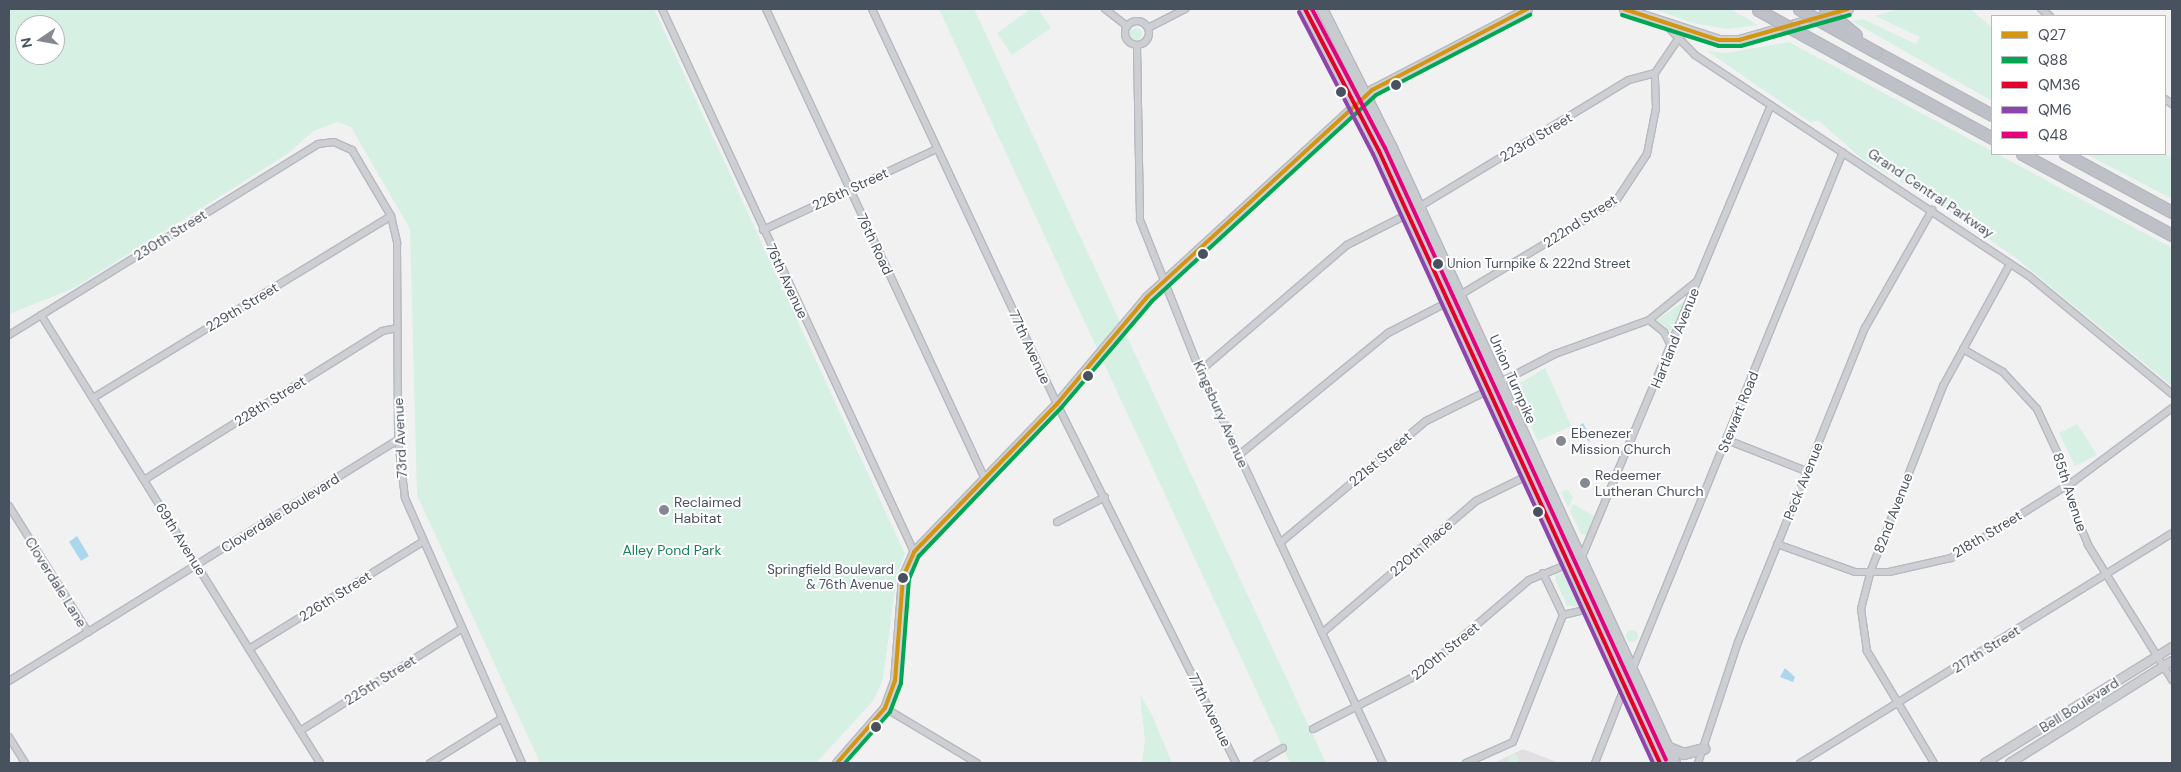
<!DOCTYPE html>
<style>
body{margin:0}
#map{position:relative;width:2181px;height:772px;overflow:hidden;background:#f2f1f1;font-family:"DM Sans",sans-serif}
div>[style]{position:absolute}
[style*='--x']{left:calc(var(--x)*1px);top:calc(var(--y)*1px);width:calc(var(--w)*1px);rotate:calc(var(--a)*1deg)}
.education>*{inset:0;background:#e0e0e1}
.green>*{inset:0;background:#d6f0e3}
.round{border-radius:50%}
.water>*{inset:0;background:#abd7ee}
.roads{filter:drop-shadow(1px 0 #b6b9c1) drop-shadow(-1px 0 #b6b9c1) drop-shadow(0 1px #b6b9c1) drop-shadow(0 -1px #b6b9c1)}
.minor>*{height:6px;margin:-3px;padding:0 3px;transform-origin:3px;border-radius:3px;background:#cdcfd2}
.minor>.ring{margin:-3px;padding:0;box-sizing:content-box;background:none;border:6px solid #cdcfd2;border-radius:50%}
.tertiary>*{height:8px;margin:-4px;padding:0 4px;transform-origin:4px;border-radius:4px;background:#cdcfd2}
.secondary>*{height:9px;margin:-4.5px;padding:0 4.5px;transform-origin:4.5px;border-radius:4.5px;background:#ced1d4}
.primary>*{height:10px;margin:-5px;padding:0 5px;transform-origin:5px;border-radius:5px;background:#c8ccd0}
.motorway>*{height:11px;margin:-5.5px;padding:0 5.5px;transform-origin:5.5px;border-radius:5.5px;background:#bdc1c7}
.bridges{filter:drop-shadow(1px 0 #b6b9c1) drop-shadow(-1px 0 #b6b9c1) drop-shadow(0 1px #b6b9c1) drop-shadow(0 -1px #b6b9c1)}
.motorway-bridge>*{height:11px;margin:-5.5px;padding:0 5.5px;transform-origin:5.5px;border-radius:5.5px;background:#bdc1c7}
.bus-1>*{height:4px;margin:-2px;padding:0 2px;transform-origin:2px;border-radius:2px;background:#d49513}
.bus-2>*{height:4px;margin:-2px;padding:0 2px;transform-origin:2px;border-radius:2px;background:#00a651}
.bus-3>*{height:4px;margin:-2px;padding:0 2px;transform-origin:2px;border-radius:2px;background:#e4002b}
.bus-4>*{height:4px;margin:-2px;padding:0 2px;transform-origin:2px;border-radius:2px;background:#8e44ad}
.bus-5>*{height:4px;margin:-2px;padding:0 2px;transform-origin:2px;border-radius:2px;background:#e5007d}
.dots>*{width:14px;height:14px;translate:-50% -50%;box-sizing:border-box;border:2px solid #fff;border-radius:50%}
span{translate:-50% -50%;white-space:nowrap;text-align:center;line-height:1.15;-webkit-text-stroke:4px #fff;paint-order:stroke}
.bus-label{font-size:13px;color:#48515e}
.left{translate:0 -50%;text-align:left}
.right{translate:-100% -50%;text-align:right}
.street-label{font-size:14px;color:#48515e}
.poi-label{font-size:14px;color:#48515e}
.park-label{font-size:14px;color:#17815a}
.frame{position:absolute;inset:0;border:10px solid #48515e;pointer-events:none}
.legend{position:absolute;left:1991px;top:15px;width:175px;height:140px;box-sizing:border-box;background:#fff;border:1px solid #b6b9bf;margin:0;padding:6px 9px;list-style:none;font-size:15px;color:#48515e}
.legend li{display:flex;align-items:center;gap:10px;height:25px}
.legend b{width:25px;border:1px solid #b6b9bf}
.north{position:absolute;left:15px;top:15px;width:50px;height:50px;box-sizing:border-box;background:#fff;border:1px solid #b6b9bf;border-radius:50%;rotate:258deg;font-size:14px;font-weight:700;line-height:20px;text-align:center;color:#48515e}
.north::after{content:'';display:block;margin:auto;width:18px;height:22px;background:#848991;clip-path:polygon(50% 0,100% 100%,50% 72%,0 100%)}
</style>
<div id="map">
<div class="education">
<i style="clip-path:polygon(1523px 749px,1557px 762px,1494px 763px)"></i>
</div>
<div class="green">
<i style="clip-path:polygon(evenodd,9px 9px,654px 9px,905px 554px,897px 575px,883px 679px,873px 701px,816px 763px,540px 763px,417px 495px,410px 229px,351px 127px,337px 122px,313px 131px,289px 153px,74px 288px,9px 314px,9px 9px,25px 25px,55px 25px,55px 55px,25px 55px,25px 25px)"></i>
<i style="clip-path:polygon(939px 9px,974px 9px,1326px 763px,1290px 763px)"></i>
<i style="clip-path:polygon(1031px 9px,1038px 9px,1051px 28px,1012px 55px,997px 33px)"></i>
<i style="clip-path:polygon(1654px 9px,1730px 9px,1758px 25px,1727px 29px,1693px 23px)"></i>
<i style="clip-path:polygon(1899px 9px,1970px 9px,1992px 27px,1992px 101px,1852px 21px,1863px 19px,1916px 44px,1920px 37px,1875px 16px)"></i>
<i class="round" style="left:1130px;top:28px;width:12px;height:12px"></i>
<i style="clip-path:polygon(1789px 42px,2172px 248px,2172px 386px,2016px 258px,1940px 205px,1861px 158px,1819px 121px,1810px 122px,1707px 51px,1726px 53px)"></i>
<i style="clip-path:polygon(2086px 154px,2165px 154px,2172px 158px,2172px 199px)"></i>
<i style="clip-path:polygon(1686px 300px,1672px 332px,1657px 320px)"></i>
<i style="clip-path:polygon(1545px 368px,1571px 426px,1538px 441px,1513px 387px)"></i>
<i style="clip-path:polygon(2077px 424px,2097px 455px,2075px 466px,2059px 433px)"></i>
<i style="clip-path:polygon(1567px 489px,1573px 497px,1568px 508px,1561px 492px)"></i>
<i style="clip-path:polygon(1573px 504px,1594px 516px,1587px 535px,1581px 534px,1570px 511px)"></i>
<i style="clip-path:polygon(1565px 572px,1580px 605px,1580px 606px,1567px 606px,1556px 581px,1555px 575px)"></i>
<i class="round" style="left:1626px;top:630px;width:12px;height:12px"></i>
<i style="clip-path:polygon(1140px 695px,1152px 715px,1172px 763px,1142px 763px,1145px 740px)"></i>
<i class="round" style="left:1507.5px;top:753.5px;width:11px;height:11px"></i>
</div>
<div class="water">
<i style="clip-path:polygon(1583px 423px,1591px 438px,1589px 442px,1577px 428px)"></i>
<i style="clip-path:polygon(77px 536px,89px 556px,81px 561px,69px 542px)"></i>
<i style="clip-path:polygon(1785px 668px,1795px 677px,1793px 682px,1780px 677px)"></i>
</div>
<div class="roads">
<div class="minor">
<i style="--x:662;--y:9;--w:599;--a:65.1"></i>
<i style="--x:766;--y:9;--w:519;--a:65.02"></i>
<i style="--x:872;--y:9;--w:436;--a:64.9"></i>
<i style="--x:1057;--y:404;--w:401;--a:63.5"></i>
<i style="--x:1105;--y:9;--w:28;--a:38"></i>
<i style="--x:2041;--y:9;--w:11;--a:38"></i>
<i class="ring" style="left:1125px;top:21px;width:18px;height:18px"></i>
<i style="--x:1667;--y:26;--w:40;--a:46"></i>
<i style="--x:1695;--y:55;--w:400;--a:33.5"></i>
<i style="--x:2029;--y:276;--w:185;--a:39.5"></i>
<i style="--x:1148;--y:28;--w:42;--a:-27.2"></i>
<i style="--x:1137;--y:46;--w:174;--a:89"></i>
<i style="--x:1140;--y:220;--w:162;--a:68.3"></i>
<i style="--x:1200;--y:371;--w:433;--a:65"></i>
<i style="--x:2165;--y:99;--w:9;--a:36"></i>
<i style="--x:1419;--y:207;--w:245;--a:-31.2"></i>
<i style="--x:1629;--y:80;--w:27;--a:-15"></i>
<i style="--x:763;--y:230;--w:192;--a:-25"></i>
<i style="--x:1460;--y:295;--w:182;--a:-31.1"></i>
<i style="--x:1616;--y:201;--w:56;--a:-56.6"></i>
<i style="--x:1647;--y:154;--w:47;--a:-78.9"></i>
<i style="--x:1656;--y:108;--w:35;--a:-92"></i>
<i style="--x:1655;--y:73;--w:53;--a:-55.7"></i>
<i style="--x:41;--y:315;--w:528;--a:58.09"></i>
<i style="--x:1649;--y:320;--w:19;--a:39"></i>
<i style="--x:1664;--y:332;--w:18;--a:63"></i>
<i style="--x:9;--y:335;--w:363;--a:-31.7"></i>
<i style="--x:318;--y:144;--w:16;--a:-7"></i>
<i style="--x:334;--y:142;--w:20;--a:24"></i>
<i style="--x:352;--y:150;--w:77;--a:59.4"></i>
<i style="--x:391;--y:216;--w:28;--a:77"></i>
<i style="--x:397;--y:243;--w:197;--a:89.7"></i>
<i style="--x:398;--y:440;--w:58;--a:83.1"></i>
<i style="--x:405;--y:498;--w:290;--a:66.2"></i>
<i style="--x:1963;--y:349;--w:46;--a:29.9"></i>
<i style="--x:2003;--y:372;--w:50;--a:47.4"></i>
<i style="--x:2037;--y:409;--w:54;--a:64.9"></i>
<i style="--x:2060;--y:458;--w:53;--a:75.7"></i>
<i style="--x:2073;--y:509;--w:39;--a:67"></i>
<i style="--x:2088;--y:545;--w:159;--a:58.1"></i>
<i style="--x:1200;--y:371;--w:194;--a:-40.6"></i>
<i style="--x:1347;--y:245;--w:68;--a:-26.9"></i>
<i style="--x:1499;--y:383;--w:63;--a:-27.4"></i>
<i style="--x:1555;--y:354;--w:100;--a:-19.9"></i>
<i style="--x:1649;--y:320;--w:60;--a:-39"></i>
<i style="--x:93;--y:398;--w:349;--a:-31.4"></i>
<i style="--x:1727;--y:440;--w:85;--a:21.4"></i>
<i style="--x:1239;--y:455;--w:193;--a:-39.3"></i>
<i style="--x:1388;--y:333;--w:68;--a:-27.3"></i>
<i style="--x:144;--y:480;--w:281;--a:-32"></i>
<i style="--x:382;--y:331;--w:16;--a:-11"></i>
<i style="--x:9;--y:506;--w:149;--a:57.9"></i>
<i style="--x:1057;--y:522;--w:54;--a:-27.5"></i>
<i style="--x:1280;--y:543;--w:190;--a:-39.9"></i>
<i style="--x:1426;--y:421;--w:70;--a:-26.2"></i>
<i style="--x:1777;--y:544;--w:83;--a:19.7"></i>
<i style="--x:1855;--y:572;--w:34;--a:0"></i>
<i style="--x:1889;--y:572;--w:64;--a:-12.7"></i>
<i style="--x:1951;--y:558;--w:145;--a:-32"></i>
<i style="--x:2074;--y:481;--w:122;--a:-36.7"></i>
<i style="--x:1543;--y:573;--w:47;--a:64.5"></i>
<i style="--x:1322;--y:633;--w:203;--a:-40.6"></i>
<i style="--x:1476;--y:501;--w:59;--a:-26.1"></i>
<i style="--x:249;--y:649;--w:203;--a:-31.7"></i>
<i style="--x:1632;--y:670;--w:559;--a:-67.84"></i>
<i style="--x:9;--y:681;--w:458;--a:-31.8"></i>
<i style="--x:885;--y:708;--w:107;--a:30.9"></i>
<i style="--x:1313;--y:729;--w:119;--a:-27.4"></i>
<i style="--x:1419;--y:674;--w:145;--a:-40.5"></i>
<i style="--x:1529;--y:580;--w:56;--a:-22"></i>
<i style="--x:1581;--y:559;--w:492;--a:-67.3"></i>
<i style="--x:300;--y:731;--w:189;--a:-32.3"></i>
<i style="--x:9;--y:737;--w:31;--a:58"></i>
<i style="--x:430;--y:763;--w:81;--a:-31.9"></i>
<i style="--x:1257;--y:763;--w:30;--a:-30"></i>
<i style="--x:1466;--y:763;--w:51;--a:-24.1"></i>
<i style="--x:1513;--y:742;--w:136;--a:-68.5"></i>
<i style="--x:1563;--y:615;--w:28;--a:-13"></i>
<i style="--x:1595;--y:763;--w:83;--a:-68.7"></i>
<i style="--x:1698;--y:763;--w:127;--a:-71.7"></i>
<i style="--x:1738;--y:642;--w:339;--a:-68"></i>
<i style="--x:1865;--y:328;--w:136;--a:-60.4"></i>
<i style="--x:1800;--y:763;--w:437;--a:-31.7"></i>
<i style="--x:1934;--y:763;--w:131;--a:-120.9"></i>
<i style="--x:1867;--y:651;--w:42;--a:-98.1"></i>
<i style="--x:1861;--y:609;--w:40;--a:-75.6"></i>
<i style="--x:1871;--y:570;--w:198;--a:-68.6"></i>
<i style="--x:1943;--y:386;--w:139;--a:-61.2"></i>
</div>
<div class="tertiary">
<i style="--x:1985;--y:763;--w:220;--a:-31.8"></i>
<i style="--x:2010;--y:763;--w:191;--a:-32.2"></i>
</div>
<div class="secondary">
<i style="--x:1624;--y:9;--w:100;--a:18.1"></i>
<i style="--x:1719;--y:40;--w:20;--a:0"></i>
<i style="--x:1739;--y:40;--w:113;--a:-15.9"></i>
<i style="--x:837;--y:763;--w:73;--a:-48.9"></i>
<i style="--x:885;--y:708;--w:29;--a:-70"></i>
<i style="--x:895;--y:681;--w:104;--a:-85.6"></i>
<i style="--x:903;--y:577;--w:27;--a:-66"></i>
<i style="--x:914;--y:552;--w:206;--a:-46"></i>
<i style="--x:1057;--y:404;--w:140;--a:-49.9"></i>
<i style="--x:1147;--y:297;--w:306;--a:-42.6"></i>
<i style="--x:1372;--y:90;--w:175;--a:-27.6"></i>
</div>
<div class="primary">
<i style="--x:1305;--y:9;--w:160;--a:62.5"></i>
<i style="--x:1379;--y:151;--w:673;--a:65.34"></i>
<i style="--x:1322;--y:9;--w:156;--a:63.3"></i>
<i style="--x:1392;--y:148;--w:677;--a:65.29"></i>
<i style="--x:1669;--y:748;--w:16;--a:22"></i>
<i style="--x:1684;--y:754;--w:21;--a:-14"></i>
</div>
<div class="motorway">
<i style="--x:1876;--y:52;--w:132;--a:28.5"></i>
<i style="--x:1843;--y:57;--w:170;--a:28.5"></i>
<i style="--x:2022;--y:154;--w:170;--a:28.4"></i>
<i style="--x:2065;--y:154;--w:122;--a:28.5"></i>
</div>
</div>
<div class="bridges">
<div class="motorway-bridge">
<i style="--x:1799;--y:9;--w:88;--a:29.2"></i>
<i style="--x:1825;--y:9;--w:40;--a:40"></i>
<i style="--x:1758;--y:10;--w:97;--a:28.9"></i>
</div>
</div>
<div class="bus-1">
<i style="--x:1624;--y:9;--w:100;--a:18.1"></i>
<i style="--x:1719;--y:40;--w:20;--a:0"></i>
<i style="--x:1739;--y:40;--w:113;--a:-15.9"></i>
<i style="--x:837;--y:763;--w:73;--a:-48.9"></i>
<i style="--x:885;--y:708;--w:29;--a:-70"></i>
<i style="--x:895;--y:681;--w:104;--a:-85.6"></i>
<i style="--x:903;--y:577;--w:27;--a:-66"></i>
<i style="--x:914;--y:552;--w:206;--a:-46"></i>
<i style="--x:1057;--y:404;--w:140;--a:-49.9"></i>
<i style="--x:1147;--y:297;--w:306;--a:-42.6"></i>
<i style="--x:1372;--y:90;--w:175;--a:-27.6"></i>
</div>
<div class="bus-2">
<i style="--x:1622;--y:15;--w:102;--a:17.7"></i>
<i style="--x:1719;--y:46;--w:22;--a:0"></i>
<i style="--x:1741;--y:46;--w:113;--a:-15.9"></i>
<i style="--x:845;--y:763;--w:68;--a:-48.6"></i>
<i style="--x:890;--y:712;--w:31;--a:-69"></i>
<i style="--x:901;--y:683;--w:104;--a:-85.6"></i>
<i style="--x:909;--y:579;--w:25;--a:-67"></i>
<i style="--x:919;--y:556;--w:205;--a:-46.2"></i>
<i style="--x:1061;--y:408;--w:140;--a:-49.6"></i>
<i style="--x:1152;--y:301;--w:304;--a:-42.6"></i>
<i style="--x:1376;--y:95;--w:174;--a:-27.5"></i>
</div>
<div class="bus-3">
<i style="--x:1305;--y:9;--w:160;--a:62.5"></i>
<i style="--x:1379;--y:151;--w:673;--a:65.34"></i>
</div>
<div class="bus-4">
<i style="--x:1299;--y:12;--w:160;--a:62.5"></i>
<i style="--x:1373;--y:154;--w:670;--a:65.31"></i>
</div>
<div class="bus-5">
<i style="--x:1312;--y:9;--w:157;--a:62.3"></i>
<i style="--x:1385;--y:148;--w:673;--a:65.34"></i>
</div>
<div class="dots">
<i style="left:1396px;top:85px;background:#48515e"></i>
<i style="left:1341px;top:92px;background:#48515e"></i>
<i style="left:1203px;top:254px;background:#48515e"></i>
<i style="left:1438px;top:264px;background:#48515e"></i>
<i style="left:1088px;top:376px;background:#48515e"></i>
<i style="left:1561px;top:441px;background:#848991"></i>
<i style="left:1585px;top:483px;background:#848991"></i>
<i style="left:664px;top:510px;background:#848991"></i>
<i style="left:1538px;top:512px;background:#48515e"></i>
<i style="left:903px;top:578px;background:#48515e"></i>
<i style="left:876px;top:727px;background:#48515e"></i>
</div>
<div class="bus-label">
<span class="left" style="left:1447px;top:264px">Union Turnpike &amp; 222nd Street</span>
<span class="right" style="left:894px;top:578px">Springfield Boulevard<br>&amp; 76th Avenue</span>
</div>
<div class="street-label">
<span style="left:1536px;top:137px;rotate:-31deg">223rd Street</span>
<span style="left:850px;top:189px;rotate:-25deg">226th Street</span>
<span style="left:1931px;top:193px;rotate:34deg">Grand Central Parkway</span>
<span style="left:1580px;top:221px;rotate:-33deg">222nd Street</span>
<span style="left:170px;top:235px;rotate:-32deg">230th Street</span>
<span style="left:875px;top:244px;rotate:65deg">76th Road</span>
<span style="left:787px;top:281px;rotate:65deg">76th Avenue</span>
<span style="left:242px;top:307px;rotate:-31deg">229th Street</span>
<span style="left:1675px;top:338px;rotate:-68deg">Hartland Avenue</span>
<span style="left:1030px;top:347px;rotate:65deg">77th Avenue</span>
<span style="left:1513px;top:379px;rotate:66deg">Union Turnpike</span>
<span style="left:270px;top:401px;rotate:-32deg">228th Street</span>
<span style="left:1738px;top:412px;rotate:-68deg">Stewart Road</span>
<span style="left:1221px;top:414px;rotate:66deg">Kingsbury Avenue</span>
<span style="left:400px;top:438px;rotate:-93deg">73rd Avenue</span>
<span style="left:1380px;top:459px;rotate:-40deg">221st Street</span>
<span style="left:1803px;top:481px;rotate:-68deg">Peck Avenue</span>
<span style="left:2070px;top:492px;rotate:72deg">85th Avenue</span>
<span style="left:280px;top:513px;rotate:-32deg">Cloverdale Boulevard</span>
<span style="left:1893px;top:513px;rotate:-69deg">82nd Avenue</span>
<span style="left:1987px;top:534px;rotate:-31deg">218th Street</span>
<span style="left:181px;top:539px;rotate:58deg">69th Avenue</span>
<span style="left:1421px;top:548px;rotate:-41deg">220th Place</span>
<span style="left:56px;top:582px;rotate:58deg">Cloverdale Lane</span>
<span style="left:335px;top:596px;rotate:-32deg">226th Street</span>
<span style="left:1986px;top:649px;rotate:-32deg">217th Street</span>
<span style="left:1445px;top:651px;rotate:-39deg">220th Street</span>
<span style="left:380px;top:680px;rotate:-32deg">225th Street</span>
<span style="left:2079px;top:705px;rotate:-32deg">Bell Boulevard</span>
<span style="left:1210px;top:710px;rotate:64deg">77th Avenue</span>
</div>
<div class="poi-label">
<span class="left" style="left:1571px;top:441px">Ebenezer<br>Mission Church</span>
<span class="left" style="left:1595px;top:483px">Redeemer<br>Lutheran Church</span>
<span class="left" style="left:674px;top:510px">Reclaimed<br>Habitat</span>
</div>
<div class="park-label">
<span style="left:672px;top:550px">Alley Pond Park</span>
</div>
<div class="frame"></div>
<ul class="legend">
<li><b style="height:6px;background:#d49513"></b>Q27</li>
<li><b style="height:6px;background:#00a651"></b>Q88</li>
<li><b style="height:6px;background:#e4002b"></b>QM36</li>
<li><b style="height:6px;background:#8e44ad"></b>QM6</li>
<li><b style="height:6px;background:#e5007d"></b>Q48</li>
</ul>
<div class="north">N</div>
</div>
